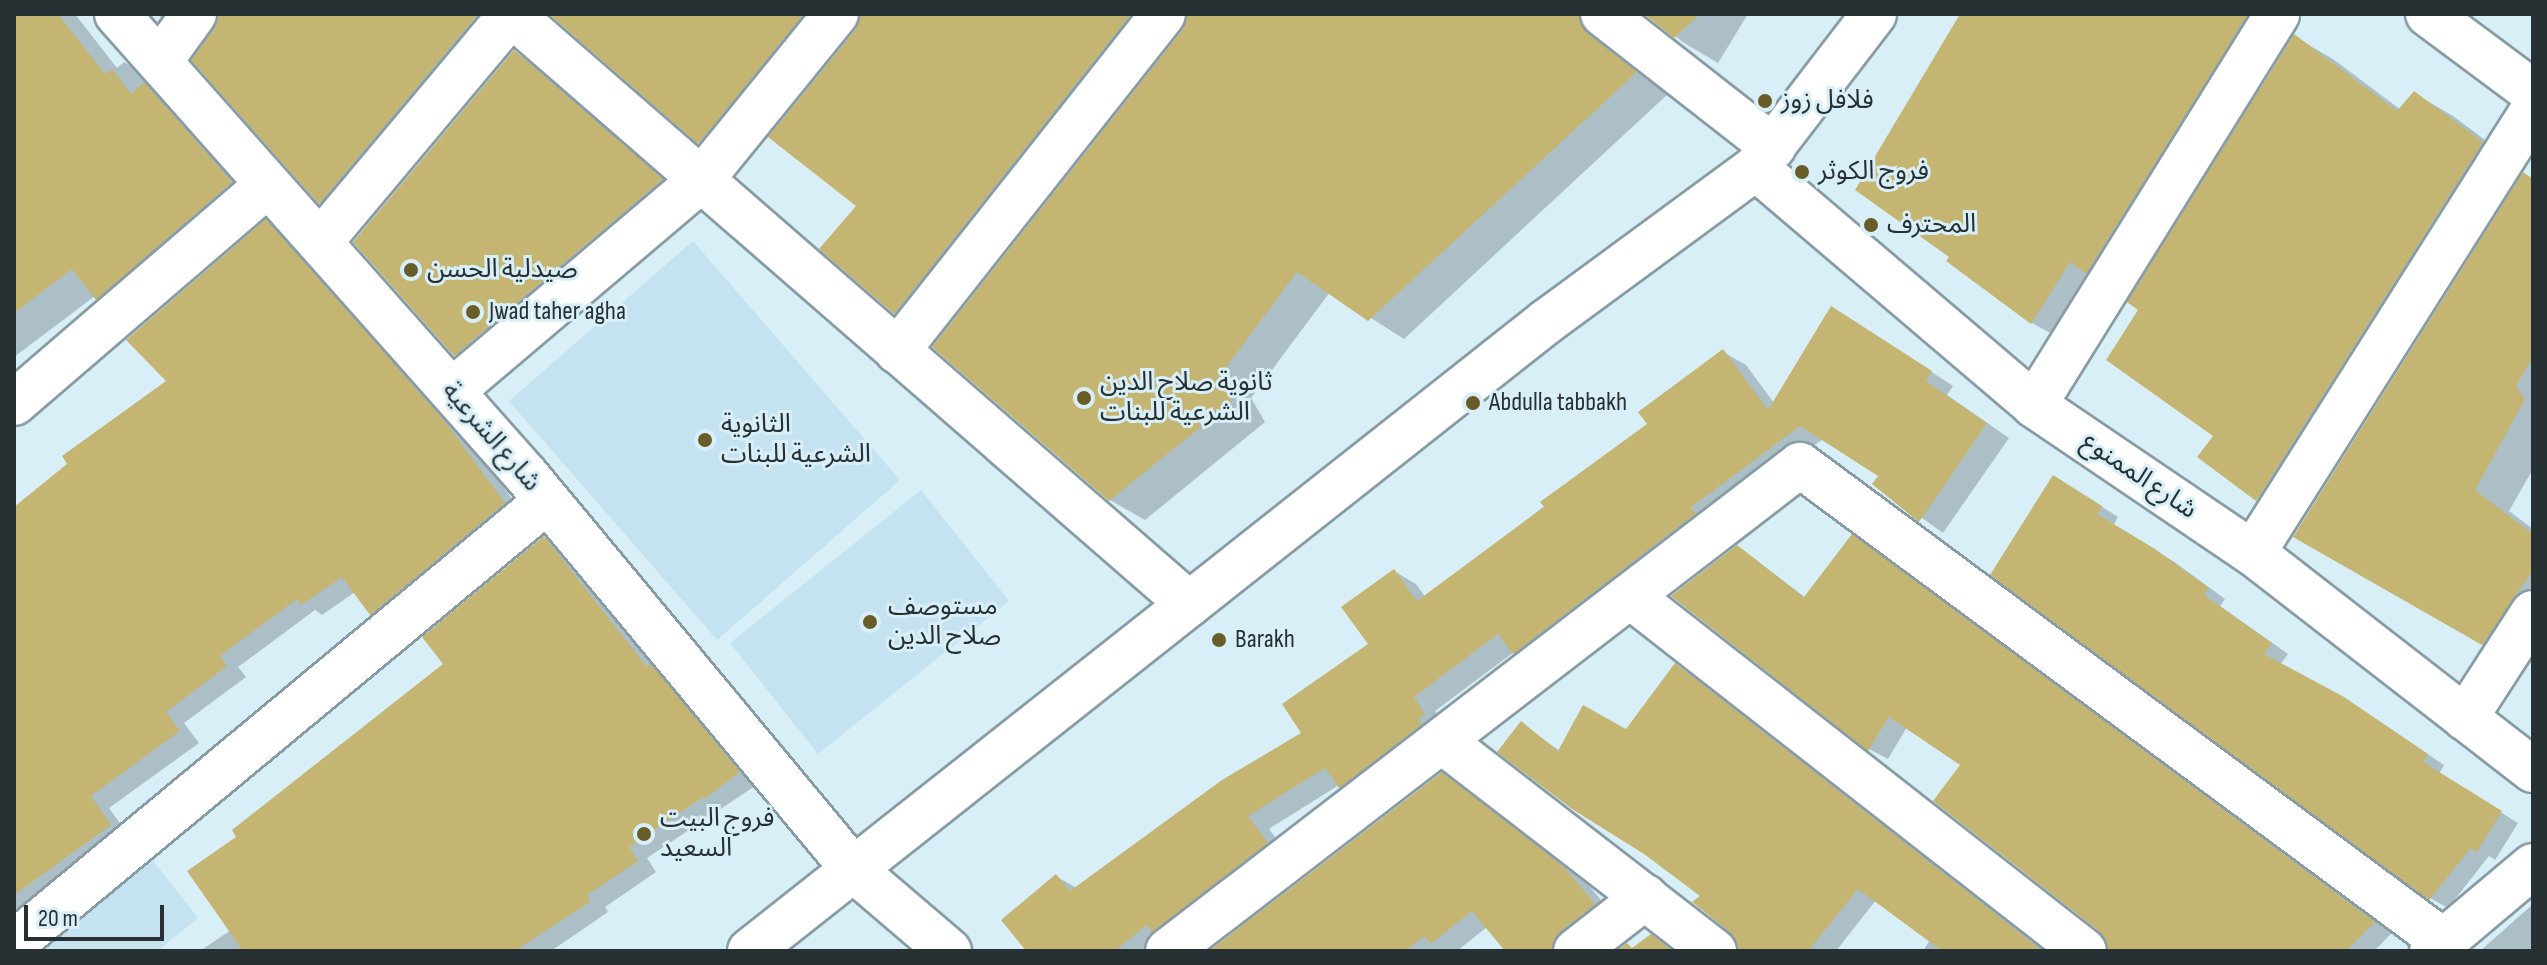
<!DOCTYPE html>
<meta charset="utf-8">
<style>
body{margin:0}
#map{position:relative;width:2547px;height:965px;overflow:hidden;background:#d8eff8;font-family:"Sofia Sans Condensed","Noto Sans Arabic",sans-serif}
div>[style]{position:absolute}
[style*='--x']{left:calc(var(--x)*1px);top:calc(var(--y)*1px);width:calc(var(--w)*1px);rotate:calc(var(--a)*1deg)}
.built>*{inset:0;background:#c4e2ef}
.shadow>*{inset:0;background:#0003}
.building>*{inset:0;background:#c4b573}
.roads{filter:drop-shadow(2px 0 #879ca5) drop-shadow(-2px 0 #879ca5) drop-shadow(0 2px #879ca5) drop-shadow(0 -2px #879ca5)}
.minor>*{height:44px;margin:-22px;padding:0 22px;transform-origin:22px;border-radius:22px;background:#fff}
.dots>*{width:22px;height:22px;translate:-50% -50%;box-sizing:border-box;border:4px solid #d8eff8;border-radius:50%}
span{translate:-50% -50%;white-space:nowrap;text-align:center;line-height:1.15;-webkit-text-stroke:6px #d8eff8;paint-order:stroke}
.poi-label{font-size:26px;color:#273033}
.left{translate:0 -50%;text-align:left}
.street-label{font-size:26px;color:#273033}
.frame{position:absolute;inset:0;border:16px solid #273033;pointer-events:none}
.scale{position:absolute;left:24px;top:905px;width:140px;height:36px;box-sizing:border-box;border:4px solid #273033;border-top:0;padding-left:10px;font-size:24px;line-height:28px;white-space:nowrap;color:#273033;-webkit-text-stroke:6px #d8eff8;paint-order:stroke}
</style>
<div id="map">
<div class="built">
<i style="clip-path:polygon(693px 241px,900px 480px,717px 640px,509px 401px)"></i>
<i style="clip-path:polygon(921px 490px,1009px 601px,818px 754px,730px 643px)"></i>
<i style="clip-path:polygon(147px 853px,198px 918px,157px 951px,26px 951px)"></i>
</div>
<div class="shadow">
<i style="clip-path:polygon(14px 14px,75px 14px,117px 68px,124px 62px,158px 82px,265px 202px,131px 318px,95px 296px,14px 357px)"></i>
<i style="clip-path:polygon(156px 14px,215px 14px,194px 38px)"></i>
<i style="clip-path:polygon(220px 14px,530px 14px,354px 222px,320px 203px,194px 60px)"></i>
<i style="clip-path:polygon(552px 14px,856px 14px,733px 162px,699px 142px)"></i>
<i style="clip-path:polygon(862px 14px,1182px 14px,929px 332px,895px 313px,822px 249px,859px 206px,858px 30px)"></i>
<i style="clip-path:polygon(1189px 14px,1623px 14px,1669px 93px,1404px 339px,1330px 292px,1251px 398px,1265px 422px,1145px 520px,1110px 500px)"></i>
<i style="clip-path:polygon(1647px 14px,1748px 14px,1718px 63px,1684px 43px)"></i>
<i style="clip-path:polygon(1963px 14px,2277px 14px,2072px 345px,2032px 323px,1949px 261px)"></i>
<i style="clip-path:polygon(2295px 37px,2333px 59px,2401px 110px,2415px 94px,2453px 116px,2520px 166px,2296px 521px,2257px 499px,2200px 457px,2216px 435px,2141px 310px)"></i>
<i style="clip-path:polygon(514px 52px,537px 65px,684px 193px,478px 368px,455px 355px,355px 242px)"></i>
<i style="clip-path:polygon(2533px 177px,2533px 469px,2509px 511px,2533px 529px,2533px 642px,2518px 664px,2296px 536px)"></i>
<i style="clip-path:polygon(266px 222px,285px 233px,466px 436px,524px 515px,391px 625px,371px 614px,355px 592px,322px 615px,315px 610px,238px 667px,246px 677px,184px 723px,199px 743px,109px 808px,130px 837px,14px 942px,14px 510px,169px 382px)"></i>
<i style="clip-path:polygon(1854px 321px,1953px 386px,1947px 395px,2009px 438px,1943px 533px,1875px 484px,1881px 475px,1823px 439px,1711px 522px,1537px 665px,1514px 652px,1435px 711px,1447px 728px,1363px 800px,1339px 785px,1269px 829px,1289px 856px,1153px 951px,1029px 951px,1057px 877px,1077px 888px,1304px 733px,1371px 645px,1394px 571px,1416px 584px,1426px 598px,1650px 424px,1723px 352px,1746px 365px,1774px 403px)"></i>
<i style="clip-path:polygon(2071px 487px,2118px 517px,2113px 526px,2173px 561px,2225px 599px,2220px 606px,2288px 654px,2280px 665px,2362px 710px,2444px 765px,2439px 774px,2518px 823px,2495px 860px,2489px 856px,2448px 908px,2430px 898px)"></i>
<i style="clip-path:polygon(1852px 537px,1871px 548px,2392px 933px,2374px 951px,2110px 951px,2109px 942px,1963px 764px,1907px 727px,1888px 759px,1869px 749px,1674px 596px,1737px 547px,1806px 598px)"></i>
<i style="clip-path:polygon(544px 538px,563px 549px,658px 671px,670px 678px,758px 784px,647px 858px,656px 872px,605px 907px,608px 912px,551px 951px,200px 951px,231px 930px,239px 837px,446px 665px)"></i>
<i style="clip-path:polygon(1675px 665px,1693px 676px,2045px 951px,1923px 951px,1930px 940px,1876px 900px,1836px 951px,1740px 951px,1739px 940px,1695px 903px,1704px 896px,1521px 724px,1560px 751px,1627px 731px)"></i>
<i style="clip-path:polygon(1442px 775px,1463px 787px,1585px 881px,1615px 917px,1557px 951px,1508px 951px,1487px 927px,1457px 951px,1212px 951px)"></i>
<i style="clip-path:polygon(2533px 904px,2533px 951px,2480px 951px)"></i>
</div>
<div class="building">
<i style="clip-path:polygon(14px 14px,58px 14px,105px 74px,112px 69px,131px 94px,144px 82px,232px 182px,96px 300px,72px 269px,14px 313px)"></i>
<i style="clip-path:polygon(219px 14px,478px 14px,319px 204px,191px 60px,214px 29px)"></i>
<i style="clip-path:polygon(549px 14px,804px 14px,698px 144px)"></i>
<i style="clip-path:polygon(860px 14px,1131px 14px,894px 314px,819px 249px,856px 206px,768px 137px,855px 30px)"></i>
<i style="clip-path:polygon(1187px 14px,1579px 14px,1588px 34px,1637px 72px,1368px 321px,1297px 272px,1218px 378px,1232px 402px,1109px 501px,932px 347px,1183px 29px)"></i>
<i style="clip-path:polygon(1644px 14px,1700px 14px,1674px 38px)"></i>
<i style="clip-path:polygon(1960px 14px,2248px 14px,2086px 274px,2070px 262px,2031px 324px,1946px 261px,1949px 257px,1855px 190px)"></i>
<i style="clip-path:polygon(2294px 34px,2397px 111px,2414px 91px,2483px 142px,2256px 501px,2197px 457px,2213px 436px,2106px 360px,2138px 310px,2127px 302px)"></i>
<i style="clip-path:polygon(514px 50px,663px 179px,454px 356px,353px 242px)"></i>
<i style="clip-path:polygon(2523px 172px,2533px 179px,2533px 357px,2516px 386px,2525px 399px,2475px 490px,2533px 534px,2533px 570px,2482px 645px,2293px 537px)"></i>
<i style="clip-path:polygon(266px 219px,446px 423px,505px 503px,370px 615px,342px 577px,301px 605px,297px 599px,220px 656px,227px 666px,166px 712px,180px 731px,91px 796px,111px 825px,14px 895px,14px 507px,67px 464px,62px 456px,166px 381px,126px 340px)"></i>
<i style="clip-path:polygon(1831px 306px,1932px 371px,1926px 381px,1987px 423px,1919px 522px,1872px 484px,1878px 476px,1800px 426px,1690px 508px,1696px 513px,1513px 654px,1498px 634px,1414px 697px,1425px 714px,1418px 719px,1422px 724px,1339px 788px,1325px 768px,1248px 816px,1268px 843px,1152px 932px,1147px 925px,1115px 951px,1026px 951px,1001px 920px,1056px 874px,1070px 891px,1222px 780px,1301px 733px,1282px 704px,1368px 644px,1341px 607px,1394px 569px,1417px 601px,1544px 507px,1540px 502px,1647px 424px,1638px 412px,1723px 349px,1768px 410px)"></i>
<i style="clip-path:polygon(2053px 475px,2102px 506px,2097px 514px,2155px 549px,2209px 588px,2204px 595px,2272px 643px,2264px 654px,2344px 697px,2428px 754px,2423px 762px,2502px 811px,2477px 852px,2471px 848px,2429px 900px,1990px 575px)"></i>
<i style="clip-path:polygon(1852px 534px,2375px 922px,2346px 951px,2108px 951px,2099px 931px,1933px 801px,1960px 765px,1889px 717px,1868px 751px,1671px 596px,1737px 545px,1804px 597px)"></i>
<i style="clip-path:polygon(544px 536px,647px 667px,651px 664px,740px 772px,704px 799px,703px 797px,629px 847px,638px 861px,587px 895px,591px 901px,515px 951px,243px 951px,187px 871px,236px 837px,232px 830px,443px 664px,422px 637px)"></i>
<i style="clip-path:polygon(1675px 663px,2043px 951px,1942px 951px,1858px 889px,1808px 951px,1738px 951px,1730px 932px,1692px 902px,1700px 896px,1644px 854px,1572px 809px,1497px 752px,1521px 721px,1558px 751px,1583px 705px,1626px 729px)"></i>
<i style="clip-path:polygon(1442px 772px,1564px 867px,1595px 904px,1560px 932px,1552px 951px,1505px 951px,1472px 911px,1431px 944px,1424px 936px,1405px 951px,1209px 951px)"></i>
<i style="clip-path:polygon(1651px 934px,1673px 951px,1617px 951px,1627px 943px,1632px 948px)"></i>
</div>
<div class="roads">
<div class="minor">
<i style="--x:117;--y:14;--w:616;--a:48.42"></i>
<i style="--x:526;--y:475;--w:513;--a:50.29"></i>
<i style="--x:854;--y:870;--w:125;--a:40.5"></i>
<i style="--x:511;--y:14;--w:899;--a:41.03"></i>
<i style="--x:1603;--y:14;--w:216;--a:38"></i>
<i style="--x:2428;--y:14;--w:131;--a:36.6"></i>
<i style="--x:160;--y:61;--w:58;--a:-54.1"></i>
<i style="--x:1756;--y:168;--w:365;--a:40.4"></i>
<i style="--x:2034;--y:405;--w:264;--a:34.1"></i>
<i style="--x:2253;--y:553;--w:354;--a:37.8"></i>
<i style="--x:320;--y:242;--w:297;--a:-50"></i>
<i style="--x:897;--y:351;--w:429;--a:-51.7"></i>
<i style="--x:452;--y:391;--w:326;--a:-40.3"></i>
<i style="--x:701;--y:180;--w:214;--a:-50.9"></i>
<i style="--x:14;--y:403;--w:333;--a:-40.7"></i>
<i style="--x:2034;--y:405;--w:460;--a:-58.1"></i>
<i style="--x:2253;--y:553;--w:524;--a:-57.7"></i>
<i style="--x:1630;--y:596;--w:576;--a:38.02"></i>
<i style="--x:2465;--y:718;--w:125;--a:-57.1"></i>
<i style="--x:1442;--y:741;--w:344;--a:37.7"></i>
<i style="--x:14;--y:943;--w:692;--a:-39.67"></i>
<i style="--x:750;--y:951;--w:1015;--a:-38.32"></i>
<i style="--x:1546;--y:322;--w:260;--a:-36.3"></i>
<i style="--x:1756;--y:168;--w:194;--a:-52.5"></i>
<i style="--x:1168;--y:951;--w:797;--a:-37.56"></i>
<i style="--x:1800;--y:465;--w:800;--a:36.51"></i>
<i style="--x:1576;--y:951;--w:88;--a:-38"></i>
<i style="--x:2432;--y:951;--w:132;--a:-40.1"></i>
</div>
</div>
<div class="dots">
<i style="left:1765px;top:101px;background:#685c29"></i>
<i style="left:1802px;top:172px;background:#685c29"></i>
<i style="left:1871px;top:225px;background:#685c29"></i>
<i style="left:411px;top:270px;background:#685c29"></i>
<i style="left:473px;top:312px;background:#685c29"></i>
<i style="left:1084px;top:398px;background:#685c29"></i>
<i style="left:1473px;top:403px;background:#685c29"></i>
<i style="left:705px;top:440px;background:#685c29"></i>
<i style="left:870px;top:622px;background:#685c29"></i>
<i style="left:1219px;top:640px;background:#685c29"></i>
<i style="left:644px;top:834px;background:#685c29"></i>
</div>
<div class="poi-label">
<span class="left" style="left:1781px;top:101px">فلافل زوز</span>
<span class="left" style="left:1818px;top:172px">فروج الكوثر</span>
<span class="left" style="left:1887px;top:225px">المحترف</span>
<span class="left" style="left:427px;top:270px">صيدلية الحسن</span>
<span class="left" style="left:489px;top:312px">Jwad taher agha</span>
<span class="left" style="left:1100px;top:398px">ثانوية صلاح الدين<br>الشرعية للبنات</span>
<span class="left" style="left:1489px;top:403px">Abdulla tabbakh</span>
<span class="left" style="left:721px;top:440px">الثانوية<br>الشرعية للبنات</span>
<span class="left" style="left:888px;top:622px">مستوصف<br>صلاح الدين</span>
<span class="left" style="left:1235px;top:640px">Barakh</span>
<span class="left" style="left:660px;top:834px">فروج البيت<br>السعيد</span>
</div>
<div class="street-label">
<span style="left:491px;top:437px;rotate:49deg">شارع الشرعية</span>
<span style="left:2139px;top:476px;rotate:34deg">شارع الممنوع</span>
</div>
<div class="frame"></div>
<div class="scale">20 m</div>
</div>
